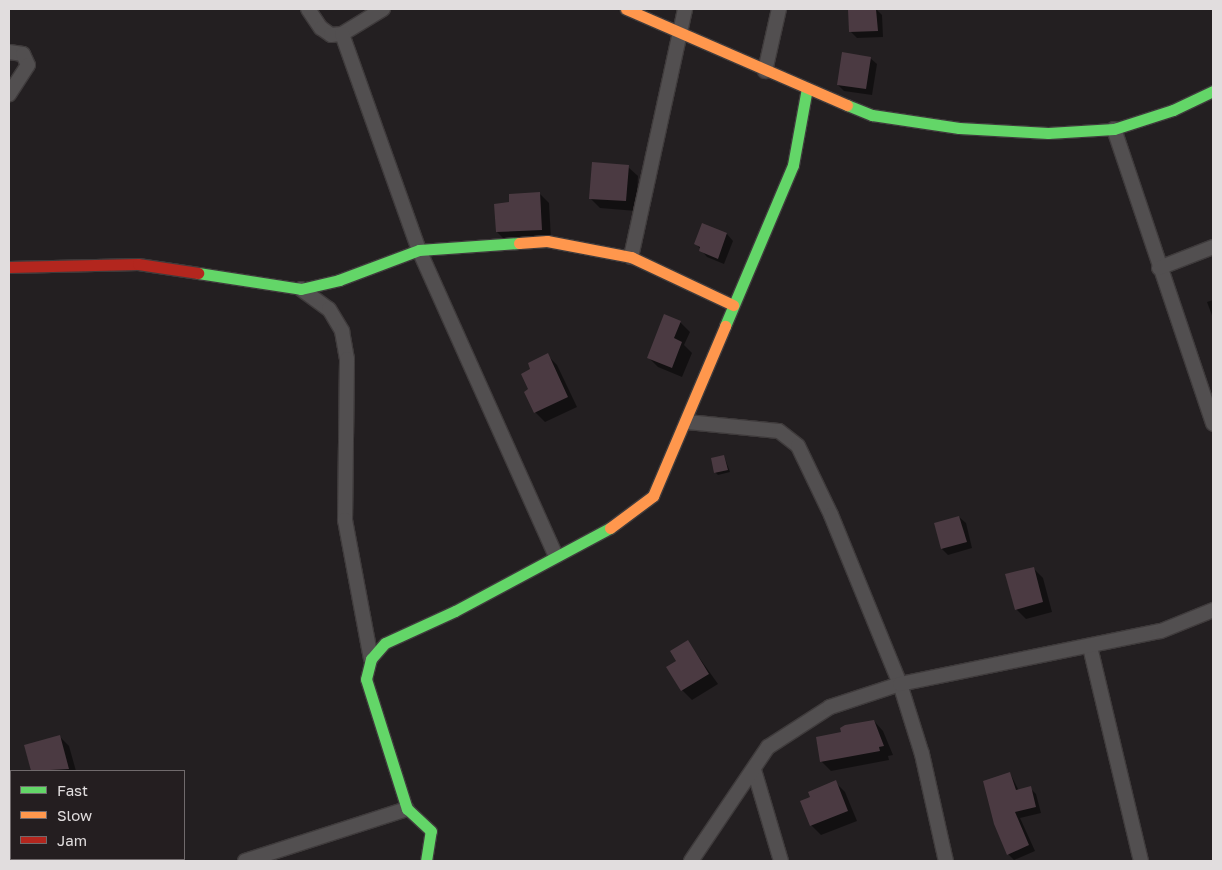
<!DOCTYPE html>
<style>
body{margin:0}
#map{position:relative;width:1222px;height:870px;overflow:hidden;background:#231f21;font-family:"Golos Text",sans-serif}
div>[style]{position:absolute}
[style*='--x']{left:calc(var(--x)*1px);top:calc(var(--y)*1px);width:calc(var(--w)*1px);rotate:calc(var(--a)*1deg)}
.shadow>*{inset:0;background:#0007}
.building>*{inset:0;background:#4b3a42}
.roads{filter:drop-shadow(1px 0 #3f3b3c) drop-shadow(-1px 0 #3f3b3c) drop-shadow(0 1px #3f3b3c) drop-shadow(0 -1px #3f3b3c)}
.street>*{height:14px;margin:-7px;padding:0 7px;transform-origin:7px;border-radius:7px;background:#524f50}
.fast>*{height:11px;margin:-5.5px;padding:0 5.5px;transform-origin:5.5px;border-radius:5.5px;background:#63d668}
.slow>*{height:11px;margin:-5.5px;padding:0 5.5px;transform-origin:5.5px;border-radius:5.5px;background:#ff974d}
.jam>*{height:11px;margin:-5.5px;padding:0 5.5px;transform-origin:5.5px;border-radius:5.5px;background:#b3261e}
span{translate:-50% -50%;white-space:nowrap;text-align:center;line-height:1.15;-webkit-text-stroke:4px #241e20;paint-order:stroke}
.frame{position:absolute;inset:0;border:10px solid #e1ddde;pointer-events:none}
.legend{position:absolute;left:10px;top:770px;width:175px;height:90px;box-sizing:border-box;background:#241e20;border:1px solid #706a6c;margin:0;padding:6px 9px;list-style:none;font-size:15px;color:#e1ddde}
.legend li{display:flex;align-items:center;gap:10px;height:25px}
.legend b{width:25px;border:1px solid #706a6c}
</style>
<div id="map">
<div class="shadow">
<i style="clip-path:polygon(876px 9px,882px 15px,883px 37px,857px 38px,851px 32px,849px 10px)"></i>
<i style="clip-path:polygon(870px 58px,877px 64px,872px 95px,844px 91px,838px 85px)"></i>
<i style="clip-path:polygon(628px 167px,638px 176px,636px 211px,600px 208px,590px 198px)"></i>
<i style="clip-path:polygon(539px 193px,549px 203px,551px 239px,507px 242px,497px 232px,511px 204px)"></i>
<i style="clip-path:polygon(703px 225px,727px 234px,733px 241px,724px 264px,707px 257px,696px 244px)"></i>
<i style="clip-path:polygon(1213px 300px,1213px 318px,1207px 302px)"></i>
<i style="clip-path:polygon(680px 322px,690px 332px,684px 345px,692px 353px,682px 377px,658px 367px,648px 357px)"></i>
<i style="clip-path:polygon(547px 355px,557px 365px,577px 407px,545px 422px,535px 412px,530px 390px)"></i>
<i style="clip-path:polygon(724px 456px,730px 472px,718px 475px,715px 472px)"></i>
<i style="clip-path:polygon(959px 517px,966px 523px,972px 548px,948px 555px,942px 549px)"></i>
<i style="clip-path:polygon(1033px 568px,1043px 578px,1052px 612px,1026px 619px,1016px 609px)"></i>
<i style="clip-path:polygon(688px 642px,718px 684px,692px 700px,682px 690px,677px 661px)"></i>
<i style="clip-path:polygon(874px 721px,883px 731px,893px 755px,888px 756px,889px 760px,831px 771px,821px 761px,843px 734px)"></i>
<i style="clip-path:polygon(60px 737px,69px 746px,76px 771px,31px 771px,25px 746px)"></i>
<i style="clip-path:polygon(1010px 773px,1019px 791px,1030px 788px,1036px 794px,1041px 813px,1020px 818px,1035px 851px,1014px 860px,1008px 854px)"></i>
<i style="clip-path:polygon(835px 782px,845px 792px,857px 821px,821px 835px,811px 825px,811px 798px)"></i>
</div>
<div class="building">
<i style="clip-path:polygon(848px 9px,876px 9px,878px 31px,849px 32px)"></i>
<i style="clip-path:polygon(842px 52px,871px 57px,866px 89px,837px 85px)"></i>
<i style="clip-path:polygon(592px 162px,629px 165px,626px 201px,589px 199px)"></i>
<i style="clip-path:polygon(540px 192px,542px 230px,496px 232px,494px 204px,509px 202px,509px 194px)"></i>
<i style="clip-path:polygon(702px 223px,727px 233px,718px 259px,699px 251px,700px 247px,694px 244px)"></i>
<i style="clip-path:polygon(664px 314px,681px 321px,674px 338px,682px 342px,672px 368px,647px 358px)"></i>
<i style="clip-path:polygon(548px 353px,568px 397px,534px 413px,524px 392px,528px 389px,521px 374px,530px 369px,528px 363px)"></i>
<i style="clip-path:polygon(724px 455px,728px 470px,714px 473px,711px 458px)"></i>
<i style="clip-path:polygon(959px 516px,967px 542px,941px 549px,934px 523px)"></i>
<i style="clip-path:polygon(1034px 567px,1043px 602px,1015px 610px,1005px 574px)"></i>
<i style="clip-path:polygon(688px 640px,709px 674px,681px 691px,666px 667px,676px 661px,670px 651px)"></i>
<i style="clip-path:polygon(874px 720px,884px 746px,879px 747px,880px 751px,820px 762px,816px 737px,841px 732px,840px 728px,845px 725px)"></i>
<i style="clip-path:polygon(60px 735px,69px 769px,31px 771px,24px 745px)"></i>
<i style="clip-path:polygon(1010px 772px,1016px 790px,1031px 786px,1036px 807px,1015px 812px,1029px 845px,1007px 855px,994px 824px,983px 781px)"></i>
<i style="clip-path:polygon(836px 780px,848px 811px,810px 826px,800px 801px,810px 797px,808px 792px)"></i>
</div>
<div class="roads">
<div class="street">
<i style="--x:308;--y:9;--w:23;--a:56"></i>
<i style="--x:321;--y:28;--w:12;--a:35"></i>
<i style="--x:331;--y:35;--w:11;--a:-5"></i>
<i style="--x:342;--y:34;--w:48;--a:-31.4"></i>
<i style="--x:342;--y:34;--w:229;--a:70.4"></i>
<i style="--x:419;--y:250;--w:335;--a:65.9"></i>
<i style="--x:9;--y:52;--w:14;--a:8"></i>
<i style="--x:23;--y:54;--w:12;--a:66"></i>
<i style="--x:28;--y:65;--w:35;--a:123"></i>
<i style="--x:765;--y:71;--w:64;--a:-77.3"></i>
<i style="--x:1114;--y:129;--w:311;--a:71.4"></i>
<i style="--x:631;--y:257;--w:254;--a:-77.7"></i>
<i style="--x:1159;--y:268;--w:58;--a:-21.3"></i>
<i style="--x:301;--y:289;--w:34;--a:36"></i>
<i style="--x:329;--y:309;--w:26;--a:59"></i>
<i style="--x:342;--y:331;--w:28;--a:80"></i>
<i style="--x:347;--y:359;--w:161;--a:90.7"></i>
<i style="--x:345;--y:520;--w:141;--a:79.4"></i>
<i style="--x:687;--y:422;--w:92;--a:5.6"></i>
<i style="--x:779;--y:431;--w:24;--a:38"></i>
<i style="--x:798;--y:446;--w:76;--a:64.4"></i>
<i style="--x:831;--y:515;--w:183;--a:67.8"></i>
<i style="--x:900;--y:684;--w:73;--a:72.6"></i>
<i style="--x:922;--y:754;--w:110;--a:77.4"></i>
<i style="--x:1090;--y:647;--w:220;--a:76.6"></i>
<i style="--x:754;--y:770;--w:95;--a:73.5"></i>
<i style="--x:9;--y:784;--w:8;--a:76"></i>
<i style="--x:32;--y:859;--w:2;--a:63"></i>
<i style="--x:245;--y:861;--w:170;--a:-17.8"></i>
<i style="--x:691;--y:861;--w:138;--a:-56"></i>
<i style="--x:768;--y:747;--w:74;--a:-32.8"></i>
<i style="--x:830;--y:707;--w:74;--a:-18.2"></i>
<i style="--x:900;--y:684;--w:266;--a:-11.5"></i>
<i style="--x:1161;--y:631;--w:56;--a:-22"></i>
</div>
<div class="fast">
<i style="--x:847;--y:105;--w:27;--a:22"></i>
<i style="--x:872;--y:115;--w:88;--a:8.5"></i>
<i style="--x:959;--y:128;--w:89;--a:3.2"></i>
<i style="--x:1048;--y:133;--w:66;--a:-3.5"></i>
<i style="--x:1114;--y:129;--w:62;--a:-17.9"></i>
<i style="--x:1173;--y:110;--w:44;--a:-25.4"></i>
<i style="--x:198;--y:273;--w:104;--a:8.8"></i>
<i style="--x:301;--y:289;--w:39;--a:-13"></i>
<i style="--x:339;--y:280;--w:85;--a:-20.6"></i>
<i style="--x:419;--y:250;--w:100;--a:-4"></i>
<i style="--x:725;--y:326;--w:175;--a:-67.1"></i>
<i style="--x:793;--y:165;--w:78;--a:-79.7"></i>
<i style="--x:426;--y:861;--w:30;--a:-81"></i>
<i style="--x:431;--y:831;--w:33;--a:-137"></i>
<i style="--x:407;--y:809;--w:136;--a:-107.5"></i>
<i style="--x:366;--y:679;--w:21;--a:-76"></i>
<i style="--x:371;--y:659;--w:21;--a:-49"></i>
<i style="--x:385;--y:643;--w:77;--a:-24.6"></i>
<i style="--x:455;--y:611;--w:176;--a:-28.2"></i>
</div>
<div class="slow">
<i style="--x:626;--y:9;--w:241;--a:23.5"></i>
<i style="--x:519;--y:243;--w:28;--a:-4"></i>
<i style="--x:547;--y:241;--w:86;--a:10.8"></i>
<i style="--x:631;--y:257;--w:113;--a:25.2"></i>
<i style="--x:610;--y:528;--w:54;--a:-36.7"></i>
<i style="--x:653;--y:496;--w:185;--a:-67"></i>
</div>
<div class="jam">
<i style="--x:9;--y:267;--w:129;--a:-1.3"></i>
<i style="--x:138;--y:264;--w:61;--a:8.5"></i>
</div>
</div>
<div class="frame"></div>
<ul class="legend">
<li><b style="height:6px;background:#63d668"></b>Fast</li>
<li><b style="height:6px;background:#ff974d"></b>Slow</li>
<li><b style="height:6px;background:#b3261e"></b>Jam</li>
</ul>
</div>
